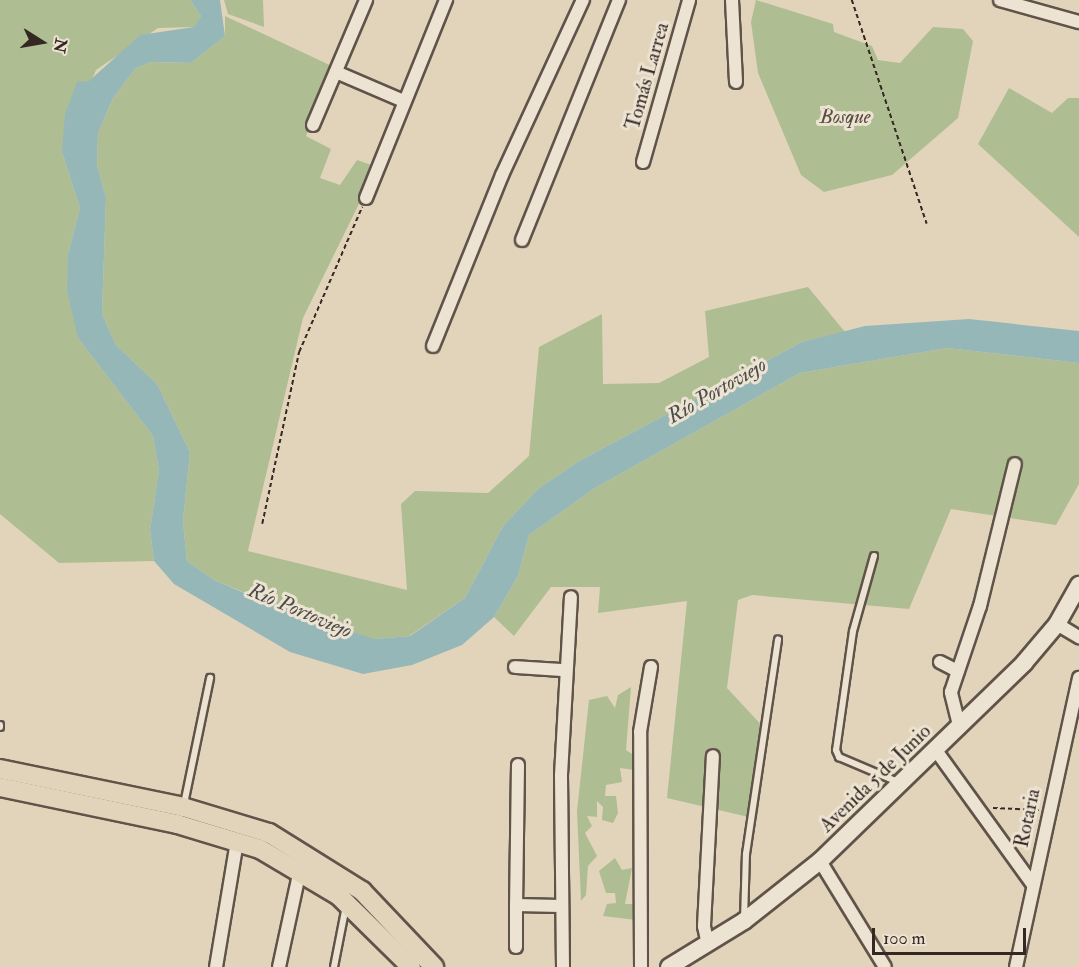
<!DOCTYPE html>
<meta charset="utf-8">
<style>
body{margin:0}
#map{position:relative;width:1079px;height:967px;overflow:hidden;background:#e2d4ba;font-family:"IM FELL Double Pica",serif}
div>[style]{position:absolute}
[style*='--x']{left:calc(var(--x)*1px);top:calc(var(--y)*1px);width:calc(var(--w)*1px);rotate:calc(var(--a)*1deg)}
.green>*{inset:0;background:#afbd93}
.water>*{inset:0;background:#96b7b8}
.path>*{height:1.5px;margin-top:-0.75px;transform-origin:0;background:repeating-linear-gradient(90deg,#352823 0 4.5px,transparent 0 7.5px)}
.roads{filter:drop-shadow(2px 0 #605349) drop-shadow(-2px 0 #605349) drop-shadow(0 2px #605349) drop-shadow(0 -2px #605349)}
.lane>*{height:6px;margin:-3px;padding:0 3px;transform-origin:3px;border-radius:3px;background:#ece3d2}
.street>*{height:12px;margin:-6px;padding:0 6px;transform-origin:6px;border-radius:6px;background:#ece3d2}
.secondary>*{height:16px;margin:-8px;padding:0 8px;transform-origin:8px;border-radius:8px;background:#ece3d2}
.primary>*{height:18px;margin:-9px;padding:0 9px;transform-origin:9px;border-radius:9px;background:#e2d4ba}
span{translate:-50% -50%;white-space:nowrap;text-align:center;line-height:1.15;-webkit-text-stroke:6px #ece3d2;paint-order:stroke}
.street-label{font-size:20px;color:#352823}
.park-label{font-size:20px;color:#544d3f;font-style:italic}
.water-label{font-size:21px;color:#4d4c48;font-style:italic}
.north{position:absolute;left:12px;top:12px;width:60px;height:60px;-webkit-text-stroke:4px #ece3d2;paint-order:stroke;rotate:101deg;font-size:16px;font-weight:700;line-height:24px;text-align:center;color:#352823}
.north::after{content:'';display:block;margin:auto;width:21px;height:27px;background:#352823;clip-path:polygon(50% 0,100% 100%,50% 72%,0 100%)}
.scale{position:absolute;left:872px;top:928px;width:154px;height:27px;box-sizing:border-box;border:3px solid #352823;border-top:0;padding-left:8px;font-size:18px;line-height:21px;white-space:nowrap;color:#352823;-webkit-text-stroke:4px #ece3d2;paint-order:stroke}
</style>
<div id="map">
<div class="green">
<i style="clip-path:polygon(0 0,190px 0,201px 16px,194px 27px,158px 28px,96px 70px,62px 152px,80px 208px,68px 254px,78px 338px,153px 436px,159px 470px,150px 530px,154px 561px,59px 563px,0 514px)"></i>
<i style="clip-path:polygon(224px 0,263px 0,264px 27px,228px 14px)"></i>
<i style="clip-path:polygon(756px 0,833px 24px,834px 32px,872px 46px,878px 60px,900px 63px,933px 27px,963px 29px,973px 41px,958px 118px,892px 175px,824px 192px,801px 175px,758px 73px,751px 22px)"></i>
<i style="clip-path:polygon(225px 16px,336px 68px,306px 136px,331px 149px,320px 178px,340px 185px,357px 160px,377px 167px,303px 318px,248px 551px,407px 590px,401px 504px,415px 491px,488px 493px,529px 456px,539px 347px,602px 314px,603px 384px,659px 383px,709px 357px,705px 311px,808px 287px,845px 332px,802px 342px,579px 461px,538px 489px,503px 526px,465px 598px,409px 636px,374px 639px,336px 630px,214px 580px,187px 561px,183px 521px,190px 452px,157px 384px,116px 345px,102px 314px,106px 198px,97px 165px,98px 133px,113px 98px,136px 68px,151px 62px,191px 63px,225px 36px)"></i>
<i style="clip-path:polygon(1009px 88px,1052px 113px,1068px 98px,1079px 98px,1079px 237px,978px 144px)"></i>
<i style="clip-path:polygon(947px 348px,1079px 363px,1079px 484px,1056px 525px,951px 509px,909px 609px,752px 595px,738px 600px,727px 688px,769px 733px,757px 819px,667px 798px,687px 601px,598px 613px,600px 587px,551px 587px,514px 636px,494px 617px,518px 576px,529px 535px,595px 488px,800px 373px)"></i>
<i style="clip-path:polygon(631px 687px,626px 750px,635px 756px,634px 770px,620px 768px,622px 782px,606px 785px,605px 796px,616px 796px,618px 813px,613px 823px,602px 820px,603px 807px,597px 801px,597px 817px,587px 816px,592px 826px,585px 833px,597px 856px,588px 866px,586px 895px,581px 901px,577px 811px,589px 700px,607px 696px,615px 708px,618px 695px)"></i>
<i style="clip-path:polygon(615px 858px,622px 870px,632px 868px,625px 904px,638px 904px,636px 920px,603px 916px,607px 904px,616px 903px,615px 893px,606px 893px,599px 871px)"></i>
</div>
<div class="water">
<i style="clip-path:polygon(190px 0,220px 0,225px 36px,191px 63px,151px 62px,136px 68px,113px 98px,98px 133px,97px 165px,106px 198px,102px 314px,116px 345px,157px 384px,190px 452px,183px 521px,187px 561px,214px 580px,268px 603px,374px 639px,410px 636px,465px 598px,503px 526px,538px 489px,579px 461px,802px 342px,865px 326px,969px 319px,1079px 331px,1079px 363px,947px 348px,800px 373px,595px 488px,529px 535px,518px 576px,494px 617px,462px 645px,412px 665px,363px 674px,290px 652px,174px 584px,154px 561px,150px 530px,159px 470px,153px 436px,78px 338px,67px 291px,68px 254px,80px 208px,62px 152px,65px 114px,77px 82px,89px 81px,140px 35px,194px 27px,201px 16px)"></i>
</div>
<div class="path">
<i style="--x:852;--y:0;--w:236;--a:71.5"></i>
<i style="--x:262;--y:524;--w:176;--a:-77.9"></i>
<i style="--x:299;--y:352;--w:158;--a:-66.5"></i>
<i style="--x:993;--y:808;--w:46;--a:2.5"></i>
</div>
<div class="roads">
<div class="lane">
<i style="--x:874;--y:556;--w:78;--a:105.6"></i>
<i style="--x:853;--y:631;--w:120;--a:98.1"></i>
<i style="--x:836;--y:750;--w:8;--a:67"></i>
<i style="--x:839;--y:757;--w:64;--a:23"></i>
<i style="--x:0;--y:727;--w:2;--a:-90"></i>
<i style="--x:184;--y:804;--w:129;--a:-78.3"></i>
<i style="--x:744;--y:920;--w:66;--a:-88.3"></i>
<i style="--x:746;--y:854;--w:217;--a:-81.5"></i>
<i style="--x:334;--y:967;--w:62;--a:-78.9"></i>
</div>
<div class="street">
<i style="--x:732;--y:0;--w:82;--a:87.2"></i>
<i style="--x:1000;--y:0;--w:82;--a:15.6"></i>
<i style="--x:336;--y:72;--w:71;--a:23.3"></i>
<i style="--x:313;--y:125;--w:136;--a:-67"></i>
<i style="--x:643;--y:162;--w:168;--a:-74.1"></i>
<i style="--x:366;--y:198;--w:214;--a:-68"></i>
<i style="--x:522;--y:240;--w:259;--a:-68"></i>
<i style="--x:433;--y:346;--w:184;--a:-68"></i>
<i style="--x:502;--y:175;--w:193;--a:-65.2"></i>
<i style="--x:1057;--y:624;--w:26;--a:31"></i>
<i style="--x:940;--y:662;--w:20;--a:27"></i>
<i style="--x:515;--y:667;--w:48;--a:3.6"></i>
<i style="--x:959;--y:725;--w:34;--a:-104"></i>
<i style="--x:951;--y:692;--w:91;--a:-71.4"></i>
<i style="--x:980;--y:606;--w:146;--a:-76.2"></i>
<i style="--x:935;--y:749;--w:168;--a:54.2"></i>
<i style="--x:518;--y:765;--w:140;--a:90.8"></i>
<i style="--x:516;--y:905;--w:44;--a:1.3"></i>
<i style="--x:820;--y:861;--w:124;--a:58.5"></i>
<i style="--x:516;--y:905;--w:42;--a:90"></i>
<i style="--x:708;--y:944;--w:18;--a:-103"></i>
<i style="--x:704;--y:926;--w:170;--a:-87"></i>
<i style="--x:216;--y:967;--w:128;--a:-80.5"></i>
<i style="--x:279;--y:967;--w:99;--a:-77.8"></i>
<i style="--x:563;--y:967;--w:192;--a:-90.6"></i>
<i style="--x:561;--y:775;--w:178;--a:-86.8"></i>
<i style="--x:641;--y:967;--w:235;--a:-90.2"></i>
<i style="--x:640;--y:732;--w:66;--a:-80.4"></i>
<i style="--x:1016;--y:967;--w:296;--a:-77.7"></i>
</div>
<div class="secondary">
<i style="--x:669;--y:967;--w:88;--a:-31.5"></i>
<i style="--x:744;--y:921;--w:97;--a:-38.3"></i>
<i style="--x:820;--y:861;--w:284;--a:-44.1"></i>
<i style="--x:1024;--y:663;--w:51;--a:-49.8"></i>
<i style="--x:1057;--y:624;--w:45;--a:-60.6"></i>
</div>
<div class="primary">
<i style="--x:0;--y:769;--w:187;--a:11.7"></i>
<i style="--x:183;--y:807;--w:90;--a:16.8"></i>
<i style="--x:269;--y:833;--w:110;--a:31.9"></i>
<i style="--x:362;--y:891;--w:105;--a:46.5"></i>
<i style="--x:0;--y:787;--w:181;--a:11.8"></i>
<i style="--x:177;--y:824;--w:87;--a:16.8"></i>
<i style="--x:260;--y:849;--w:92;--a:30.7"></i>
<i style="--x:339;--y:896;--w:101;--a:44.6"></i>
</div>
</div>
<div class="street-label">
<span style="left:647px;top:76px;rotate:-74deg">Tomás Larrea</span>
<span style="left:875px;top:778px;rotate:-44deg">Avenida 5 de Junio</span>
<span style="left:1027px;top:818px;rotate:-78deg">Rotaria</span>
</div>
<div class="park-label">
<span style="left:845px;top:116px">Bosque</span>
</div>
<div class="water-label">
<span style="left:717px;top:391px;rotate:-30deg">Río Portoviejo</span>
<span style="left:300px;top:611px;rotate:23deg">Río Portoviejo</span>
</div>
<div class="north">N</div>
<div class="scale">100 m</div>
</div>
